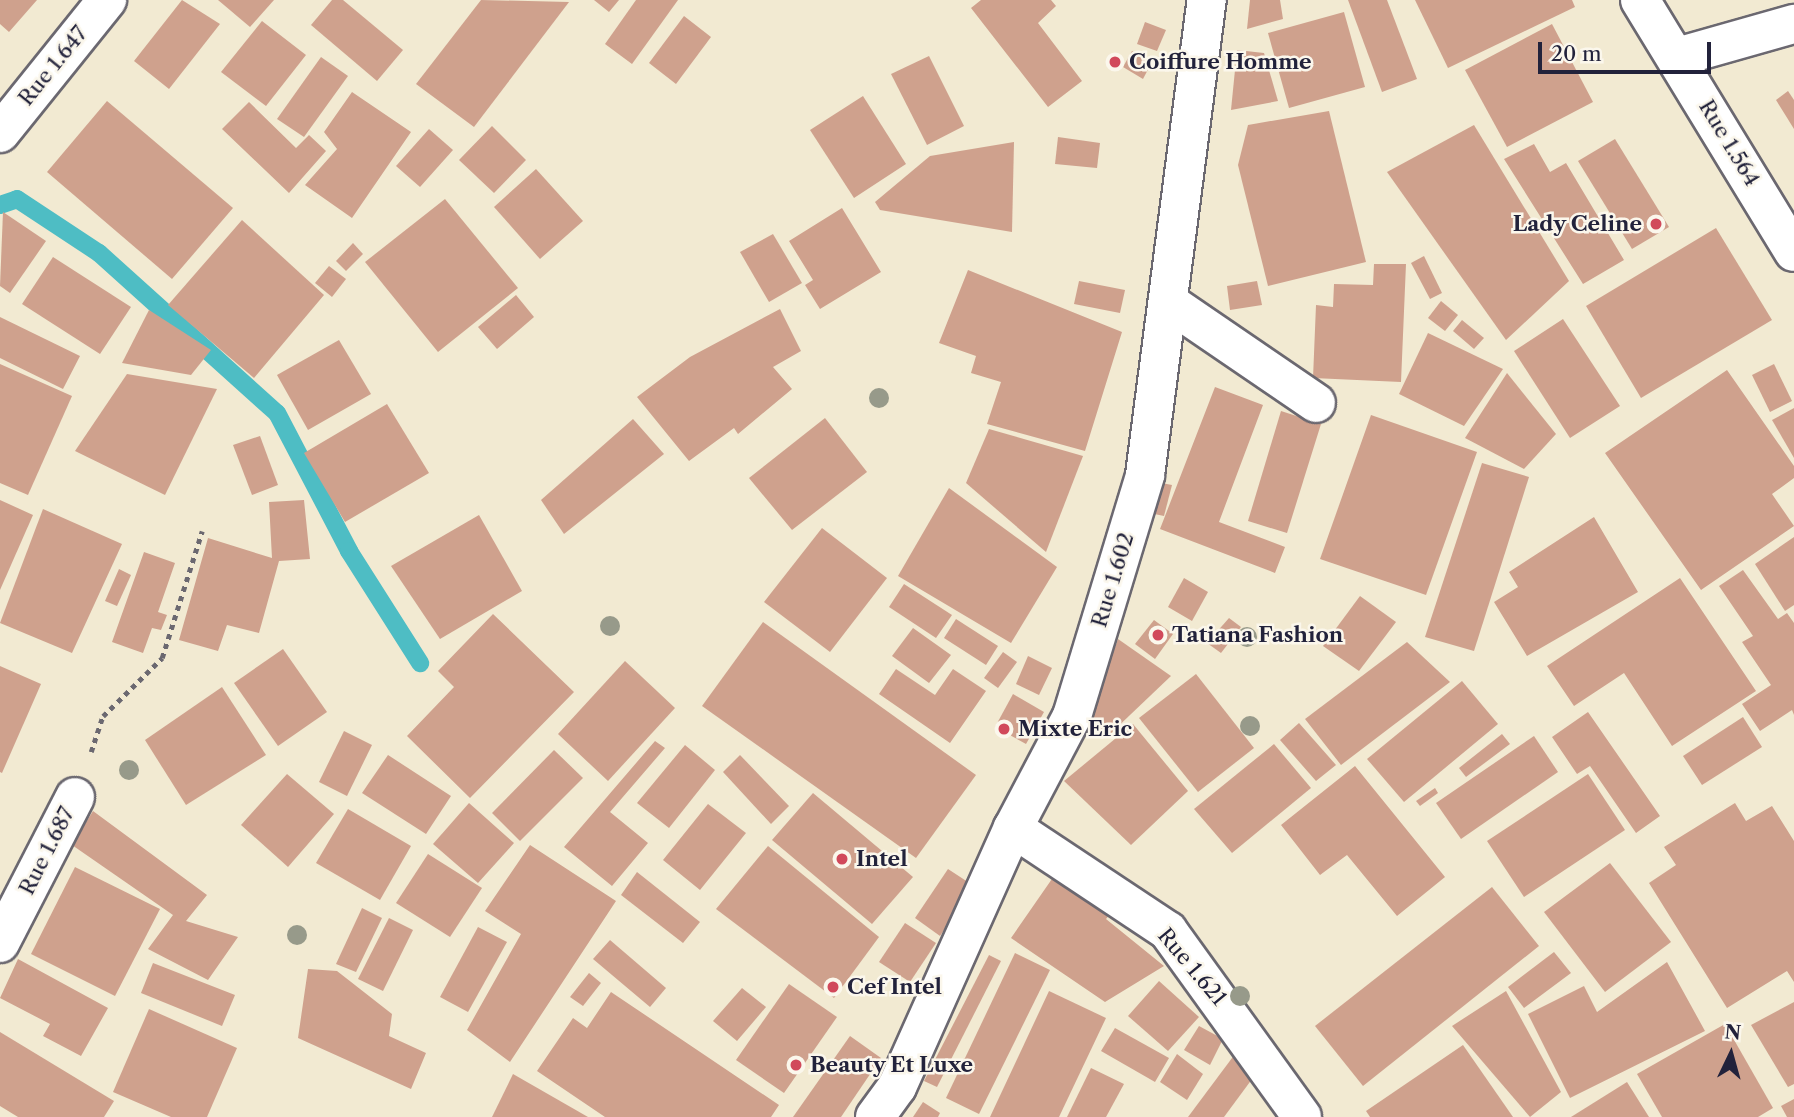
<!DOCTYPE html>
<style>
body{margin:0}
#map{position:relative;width:1794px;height:1117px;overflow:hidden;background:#f2ead2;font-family:"Libre Caslon Text",serif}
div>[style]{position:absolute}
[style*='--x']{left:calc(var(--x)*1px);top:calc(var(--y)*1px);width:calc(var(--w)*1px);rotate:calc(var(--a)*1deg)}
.stream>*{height:18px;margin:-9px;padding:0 9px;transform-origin:9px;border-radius:9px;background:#4ebdc4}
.building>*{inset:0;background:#cfa18d}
.path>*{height:4.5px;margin-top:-2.25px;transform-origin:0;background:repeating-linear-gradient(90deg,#6b6870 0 5px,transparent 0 10px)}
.roads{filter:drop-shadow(2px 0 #6b6870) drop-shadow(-2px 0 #6b6870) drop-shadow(0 2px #6b6870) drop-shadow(0 -2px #6b6870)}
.minor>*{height:38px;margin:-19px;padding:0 19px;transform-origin:19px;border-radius:19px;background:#fff}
.major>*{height:38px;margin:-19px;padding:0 19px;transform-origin:19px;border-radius:19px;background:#fff}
.trees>*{width:20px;height:20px;margin:-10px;border-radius:50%;background:#979a8a}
.dots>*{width:19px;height:19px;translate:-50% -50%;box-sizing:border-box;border:4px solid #fbf7ec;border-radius:50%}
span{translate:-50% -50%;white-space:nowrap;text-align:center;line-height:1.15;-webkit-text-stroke:5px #fbf7ec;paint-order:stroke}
.poi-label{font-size:21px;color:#22223b;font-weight:700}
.left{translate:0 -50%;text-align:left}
.right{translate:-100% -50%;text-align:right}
.street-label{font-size:21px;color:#22223b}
.north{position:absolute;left:1696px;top:1019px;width:70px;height:70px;-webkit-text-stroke:5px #fbf7ec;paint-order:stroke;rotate:5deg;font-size:19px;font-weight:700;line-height:28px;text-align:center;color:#22223b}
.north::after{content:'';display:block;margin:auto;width:24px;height:32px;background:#22223b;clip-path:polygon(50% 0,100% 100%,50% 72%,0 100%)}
.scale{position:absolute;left:1538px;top:42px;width:173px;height:32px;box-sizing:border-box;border:4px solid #22223b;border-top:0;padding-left:9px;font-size:21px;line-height:24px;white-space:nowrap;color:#22223b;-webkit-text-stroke:5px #fbf7ec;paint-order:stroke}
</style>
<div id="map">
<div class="stream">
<i style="--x:0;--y:205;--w:18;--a:-19"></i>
<i style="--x:17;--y:199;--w:98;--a:33.4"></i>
<i style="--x:99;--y:253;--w:239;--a:42"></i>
<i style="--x:277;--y:413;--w:156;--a:62.4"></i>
<i style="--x:349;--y:551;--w:133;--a:57.6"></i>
</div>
<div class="building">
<i style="clip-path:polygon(0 0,37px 0,9px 32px,0 24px)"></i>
<i style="clip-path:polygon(182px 0,220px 24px,169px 89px,134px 61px)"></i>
<i style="clip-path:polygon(218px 0,274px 0,250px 27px)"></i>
<i style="clip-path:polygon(332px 0,343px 0,403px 50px,377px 81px,311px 25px)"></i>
<i style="clip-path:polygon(481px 0,569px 2px,474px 127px,416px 84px)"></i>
<i style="clip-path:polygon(594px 0,619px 0,609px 12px)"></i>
<i style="clip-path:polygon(636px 0,678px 0,632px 64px,605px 44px)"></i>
<i style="clip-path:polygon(981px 0,1051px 0,1056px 6px,1038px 23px,1082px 81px,1048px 107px,971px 8px)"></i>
<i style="clip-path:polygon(1250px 0,1280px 0,1283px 19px,1247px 29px)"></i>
<i style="clip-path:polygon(1348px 0,1387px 0,1417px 79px,1382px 92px)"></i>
<i style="clip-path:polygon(1415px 0,1572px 0,1575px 7px,1448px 68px)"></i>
<i style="clip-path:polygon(1344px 12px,1365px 87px,1289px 108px,1268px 33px)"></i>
<i style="clip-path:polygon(684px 16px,711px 37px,676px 84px,649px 63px)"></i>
<i style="clip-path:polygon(262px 21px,306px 55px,266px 106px,221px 72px)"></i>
<i style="clip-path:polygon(1145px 22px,1166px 30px,1157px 51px,1137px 44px)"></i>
<i style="clip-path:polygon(1552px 24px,1593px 102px,1507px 147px,1465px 70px)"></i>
<i style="clip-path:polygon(1237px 50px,1264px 53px,1278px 101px,1231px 110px)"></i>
<i style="clip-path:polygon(1132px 51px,1152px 62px,1143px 79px,1123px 67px)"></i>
<i style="clip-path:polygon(929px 56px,964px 126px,927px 145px,891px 74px)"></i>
<i style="clip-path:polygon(321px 57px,348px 76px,304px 137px,277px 119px)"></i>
<i style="clip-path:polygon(1788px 91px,1794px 100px,1794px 129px,1776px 100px)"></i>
<i style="clip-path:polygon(352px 92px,411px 132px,352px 218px,305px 185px,337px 149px,324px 132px)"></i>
<i style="clip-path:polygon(863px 96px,906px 164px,854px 198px,810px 130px)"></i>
<i style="clip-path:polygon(107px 101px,233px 208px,172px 279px,47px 172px)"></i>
<i style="clip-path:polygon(249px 102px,296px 148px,309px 135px,326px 151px,289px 193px,222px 129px)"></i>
<i style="clip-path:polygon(1329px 111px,1366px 262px,1268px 286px,1238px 165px,1248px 125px)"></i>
<i style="clip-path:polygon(1474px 125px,1569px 281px,1506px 340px,1387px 172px)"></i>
<i style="clip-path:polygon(492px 126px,526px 160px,494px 193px,459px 160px)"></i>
<i style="clip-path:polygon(429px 129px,453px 150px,420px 187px,396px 166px)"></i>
<i style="clip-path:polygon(1058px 137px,1100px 143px,1097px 168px,1055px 164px)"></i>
<i style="clip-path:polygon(1615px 139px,1669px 227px,1632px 249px,1578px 161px)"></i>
<i style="clip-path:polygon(1014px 142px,1012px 232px,880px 210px,875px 202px,930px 156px)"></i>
<i style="clip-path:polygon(1534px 144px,1550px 172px,1566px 163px,1624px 260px,1583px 284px,1504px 159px)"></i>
<i style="clip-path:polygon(536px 169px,583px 221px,540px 259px,494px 207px)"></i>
<i style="clip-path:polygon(445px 199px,518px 288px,438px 352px,365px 262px)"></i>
<i style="clip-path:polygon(842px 208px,881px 272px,820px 309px,805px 285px,813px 280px,789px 241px)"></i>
<i style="clip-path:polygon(3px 212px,46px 241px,10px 293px,0 286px)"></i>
<i style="clip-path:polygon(242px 220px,324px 295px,254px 378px,168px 305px)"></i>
<i style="clip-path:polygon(1716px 228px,1772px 320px,1641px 398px,1586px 306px)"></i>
<i style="clip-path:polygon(773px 234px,802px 283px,769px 302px,740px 252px)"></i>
<i style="clip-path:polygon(353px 243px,363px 254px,346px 271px,336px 261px)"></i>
<i style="clip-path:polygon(1424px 256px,1442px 293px,1430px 299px,1411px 263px)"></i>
<i style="clip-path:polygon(53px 257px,131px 307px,100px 354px,22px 304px)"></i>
<i style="clip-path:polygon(1374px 264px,1406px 264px,1401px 382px,1313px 378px,1316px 305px,1333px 307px,1334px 284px,1373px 285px)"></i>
<i style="clip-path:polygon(329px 266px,346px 279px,332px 297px,315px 283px)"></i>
<i style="clip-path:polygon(968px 270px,1122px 332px,1085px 451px,987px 424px,1001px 382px,971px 373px,976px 356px,939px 343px)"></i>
<i style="clip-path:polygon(1079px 281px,1125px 290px,1120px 313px,1074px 304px)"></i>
<i style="clip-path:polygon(1257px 281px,1262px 305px,1230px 310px,1227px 286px)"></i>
<i style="clip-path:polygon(516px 295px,534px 317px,497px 349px,478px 327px)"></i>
<i style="clip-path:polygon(1441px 301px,1458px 315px,1445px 331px,1428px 318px)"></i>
<i style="clip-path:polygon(780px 309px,801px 351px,773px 367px,792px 389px,738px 434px,734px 428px,689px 461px,637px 397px,690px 357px)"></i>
<i style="clip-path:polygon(149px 310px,211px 350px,191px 375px,122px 363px)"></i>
<i style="clip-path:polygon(0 317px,80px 356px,63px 389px,0 358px)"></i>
<i style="clip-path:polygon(1563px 319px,1620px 406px,1570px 438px,1514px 351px)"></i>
<i style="clip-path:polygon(1462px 320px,1484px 338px,1474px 349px,1453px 331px)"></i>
<i style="clip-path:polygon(1428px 333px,1503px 369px,1464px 426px,1399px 394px)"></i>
<i style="clip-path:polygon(339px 340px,371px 394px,308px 430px,277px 375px)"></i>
<i style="clip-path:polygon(0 364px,72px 396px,28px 495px,0 483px)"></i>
<i style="clip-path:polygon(1774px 364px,1792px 401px,1770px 412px,1752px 375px)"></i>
<i style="clip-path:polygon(1727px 370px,1794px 466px,1794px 478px,1772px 494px,1794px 526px,1701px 590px,1605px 453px)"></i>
<i style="clip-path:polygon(1507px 373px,1556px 434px,1524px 469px,1465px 438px)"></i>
<i style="clip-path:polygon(127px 374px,217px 389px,165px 495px,75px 451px)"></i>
<i style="clip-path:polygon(1215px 387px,1263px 405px,1219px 522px,1285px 547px,1275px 573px,1160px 529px)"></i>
<i style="clip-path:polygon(387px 404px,429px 473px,345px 522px,304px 453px)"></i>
<i style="clip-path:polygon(1794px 408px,1794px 458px,1772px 420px)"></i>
<i style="clip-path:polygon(1281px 411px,1321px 424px,1287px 533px,1248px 521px)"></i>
<i style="clip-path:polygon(1371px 415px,1477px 452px,1426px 595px,1320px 559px)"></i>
<i style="clip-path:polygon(825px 418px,867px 472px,792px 530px,749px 478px)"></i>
<i style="clip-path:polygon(633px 419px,664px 454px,564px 534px,541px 500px)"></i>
<i style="clip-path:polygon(989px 429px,1083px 456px,1046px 552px,966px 483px)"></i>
<i style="clip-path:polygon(260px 436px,278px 485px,252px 495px,233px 445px)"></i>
<i style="clip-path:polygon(1482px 463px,1529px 477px,1474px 651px,1425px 637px)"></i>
<i style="clip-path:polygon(1151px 481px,1172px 485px,1164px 516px,1145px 512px)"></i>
<i style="clip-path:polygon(949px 488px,1057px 567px,1011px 643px,898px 576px)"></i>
<i style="clip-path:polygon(0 500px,33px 515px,0 590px)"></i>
<i style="clip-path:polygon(304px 500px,310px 559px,279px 561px,259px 633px,227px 625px,218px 651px,179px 640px,208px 538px,272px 558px,269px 502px)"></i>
<i style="clip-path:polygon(43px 509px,122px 544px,72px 653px,0 623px)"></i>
<i style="clip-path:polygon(479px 515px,522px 591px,440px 639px,391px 566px)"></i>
<i style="clip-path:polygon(1594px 517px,1638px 592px,1527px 656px,1494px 602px,1518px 587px,1509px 572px)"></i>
<i style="clip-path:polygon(822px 528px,887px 578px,830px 652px,764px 602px)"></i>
<i style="clip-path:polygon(1794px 537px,1794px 605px,1785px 611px,1755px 564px)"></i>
<i style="clip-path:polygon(144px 552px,175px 563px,158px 612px,167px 615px,161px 630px,152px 628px,143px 653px,112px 642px)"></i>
<i style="clip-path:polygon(119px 569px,131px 575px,117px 606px,105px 601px)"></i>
<i style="clip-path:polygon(1743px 570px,1778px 619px,1787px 613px,1794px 623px,1794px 715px,1792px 710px,1760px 731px,1742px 704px,1771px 685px,1742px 642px,1753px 636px,1719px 586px)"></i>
<i style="clip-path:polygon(1184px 578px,1208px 592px,1192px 621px,1168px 607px)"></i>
<i style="clip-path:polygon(1680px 578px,1756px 691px,1672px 746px,1624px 673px,1574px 706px,1547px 666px)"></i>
<i style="clip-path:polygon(904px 584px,952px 615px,936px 638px,889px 607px)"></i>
<i style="clip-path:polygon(1360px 596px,1396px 622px,1359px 671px,1323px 646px)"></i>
<i style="clip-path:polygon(493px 614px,574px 692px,470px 798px,407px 736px,454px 687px,438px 671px)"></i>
<i style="clip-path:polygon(1229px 618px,1241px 627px,1221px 653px,1207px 643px)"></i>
<i style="clip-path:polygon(956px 619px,998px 646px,986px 665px,944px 638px)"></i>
<i style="clip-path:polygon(1154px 620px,1173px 634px,1155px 659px,1135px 644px)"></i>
<i style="clip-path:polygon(763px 622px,976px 775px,916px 858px,702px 706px)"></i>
<i style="clip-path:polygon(913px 628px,951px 655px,929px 683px,892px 656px)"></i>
<i style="clip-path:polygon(1118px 639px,1171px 676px,1109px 735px,1085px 729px)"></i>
<i style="clip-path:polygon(1407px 642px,1450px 682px,1341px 765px,1305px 719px)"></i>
<i style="clip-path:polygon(283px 649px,327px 712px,278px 746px,234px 683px)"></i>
<i style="clip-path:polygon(1003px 652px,1017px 662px,998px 688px,984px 678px)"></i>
<i style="clip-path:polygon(1028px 656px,1052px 668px,1039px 695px,1016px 684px)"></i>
<i style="clip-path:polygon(625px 661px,675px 708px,608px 781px,558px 734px)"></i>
<i style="clip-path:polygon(0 666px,41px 684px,2px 773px,0 772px)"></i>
<i style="clip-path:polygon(896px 669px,935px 695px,953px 669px,986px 691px,950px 743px,879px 694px)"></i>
<i style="clip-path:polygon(1196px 674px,1254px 748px,1198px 792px,1139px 718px)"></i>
<i style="clip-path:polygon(1462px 681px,1498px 724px,1404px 802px,1367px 759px)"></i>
<i style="clip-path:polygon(222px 687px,266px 755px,186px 805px,145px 740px)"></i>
<i style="clip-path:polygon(1013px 694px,1044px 712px,1026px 744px,995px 727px)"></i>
<i style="clip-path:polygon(1588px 712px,1660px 816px,1636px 833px,1590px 766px,1577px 774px,1552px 737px)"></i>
<i style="clip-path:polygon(1743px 717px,1762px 747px,1702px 785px,1683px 756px)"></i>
<i style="clip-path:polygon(1299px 723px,1336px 765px,1316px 781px,1280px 740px)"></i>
<i style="clip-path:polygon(1133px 724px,1188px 791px,1131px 845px,1064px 781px)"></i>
<i style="clip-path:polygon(344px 731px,372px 745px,347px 796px,319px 782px)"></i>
<i style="clip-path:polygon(1502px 734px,1510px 744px,1466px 777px,1459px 768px)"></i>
<i style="clip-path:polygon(1534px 736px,1558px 772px,1461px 839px,1436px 803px)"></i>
<i style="clip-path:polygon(655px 741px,665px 748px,610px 812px,648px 843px,612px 886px,564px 847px)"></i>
<i style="clip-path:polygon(1274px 744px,1311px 788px,1232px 853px,1194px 809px)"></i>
<i style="clip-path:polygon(685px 745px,715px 770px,669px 828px,637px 803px)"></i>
<i style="clip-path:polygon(554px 750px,583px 778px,520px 841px,492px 813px)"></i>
<i style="clip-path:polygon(388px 755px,451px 796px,426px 834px,362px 793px)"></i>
<i style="clip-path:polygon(740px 755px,789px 806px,771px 824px,723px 772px)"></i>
<i style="clip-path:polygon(1355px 766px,1445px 877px,1397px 916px,1347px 855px,1320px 875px,1281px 825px)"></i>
<i style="clip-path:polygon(287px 774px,334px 814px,288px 867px,241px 825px)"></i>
<i style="clip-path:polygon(1588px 774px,1625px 830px,1524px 897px,1487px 841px)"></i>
<i style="clip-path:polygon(1435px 788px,1438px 793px,1420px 806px,1416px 801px)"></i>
<i style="clip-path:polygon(813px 793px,913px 877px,872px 924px,772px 840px)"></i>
<i style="clip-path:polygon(469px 803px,514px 843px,478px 883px,433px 844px)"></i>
<i style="clip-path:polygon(1735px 803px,1746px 821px,1772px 806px,1794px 841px,1794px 982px,1787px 971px,1727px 1008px,1649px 883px,1676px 865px,1664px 847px)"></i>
<i style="clip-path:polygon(708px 804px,746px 833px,700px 890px,663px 860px)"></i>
<i style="clip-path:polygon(348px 809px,411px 846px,380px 900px,316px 863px)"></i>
<i style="clip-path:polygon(93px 811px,207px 895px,186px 921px,238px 937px,208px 980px,148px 949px,173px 915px,72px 845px)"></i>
<i style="clip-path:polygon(530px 845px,616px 901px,510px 1062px,467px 1030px,521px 934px,485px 911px)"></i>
<i style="clip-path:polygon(768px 846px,879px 937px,834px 998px,716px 909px)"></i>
<i style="clip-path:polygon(428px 854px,482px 888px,450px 937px,396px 903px)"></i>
<i style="clip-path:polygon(1610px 863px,1671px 942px,1605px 992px,1544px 912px)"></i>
<i style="clip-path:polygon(75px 867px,160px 909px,115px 996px,31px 954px)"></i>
<i style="clip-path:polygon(948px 869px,974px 886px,940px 936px,915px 918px)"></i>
<i style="clip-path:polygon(637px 872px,700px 922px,683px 943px,621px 895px)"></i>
<i style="clip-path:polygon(1054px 876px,1115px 908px,1106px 919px,1164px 966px,1105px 1002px,1011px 938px)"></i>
<i style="clip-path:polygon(1492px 887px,1539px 946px,1363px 1086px,1315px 1026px)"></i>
<i style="clip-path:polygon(362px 908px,382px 918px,356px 972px,336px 964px)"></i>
<i style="clip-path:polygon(389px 918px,413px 930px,383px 991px,358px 979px)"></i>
<i style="clip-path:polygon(905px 923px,936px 943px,910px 982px,879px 962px)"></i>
<i style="clip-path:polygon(478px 927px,507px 942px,468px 1012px,440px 997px)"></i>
<i style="clip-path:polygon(610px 940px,666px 988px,650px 1007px,593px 959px)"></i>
<i style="clip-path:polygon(1554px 952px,1571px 973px,1524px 1008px,1508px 987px)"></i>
<i style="clip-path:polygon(1015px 953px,1050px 970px,979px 1114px,946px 1098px)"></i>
<i style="clip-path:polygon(989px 955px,1001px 961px,937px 1087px,924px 1081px)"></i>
<i style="clip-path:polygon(18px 959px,108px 1008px,81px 1056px,43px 1036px,50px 1024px,0 998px)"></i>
<i style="clip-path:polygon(1667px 962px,1705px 1031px,1570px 1098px,1528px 1014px,1584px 986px,1597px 1012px)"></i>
<i style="clip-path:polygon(153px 963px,235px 995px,222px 1026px,141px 993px)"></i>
<i style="clip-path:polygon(308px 969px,337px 971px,392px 1014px,389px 1036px,426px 1053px,411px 1089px,298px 1038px)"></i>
<i style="clip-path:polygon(589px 973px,601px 983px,583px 1006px,570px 997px)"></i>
<i style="clip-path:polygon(1159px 981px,1199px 1017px,1168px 1051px,1128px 1016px)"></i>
<i style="clip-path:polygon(789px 984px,837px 1017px,784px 1093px,736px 1060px)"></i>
<i style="clip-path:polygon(742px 988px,766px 1007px,737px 1041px,713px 1021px)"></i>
<i style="clip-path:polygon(1049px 991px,1106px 1018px,1059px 1117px,990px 1117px)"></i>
<i style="clip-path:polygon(1506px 991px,1561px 1092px,1530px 1117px,1452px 1026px)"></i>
<i style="clip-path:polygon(611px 992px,779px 1105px,771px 1117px,605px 1117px,537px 1071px,573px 1018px,587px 1028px)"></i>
<i style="clip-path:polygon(1794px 1002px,1794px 1084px,1788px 1087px,1751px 1025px)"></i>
<i style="clip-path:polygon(149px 1009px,237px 1048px,207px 1117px,171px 1117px,113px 1092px)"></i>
<i style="clip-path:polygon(1725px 1024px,1773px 1108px,1758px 1117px,1662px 1117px,1637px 1074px)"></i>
<i style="clip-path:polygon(1199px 1026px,1223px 1039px,1210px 1065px,1184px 1050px)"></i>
<i style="clip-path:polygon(1115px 1028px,1169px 1058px,1155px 1082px,1101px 1051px)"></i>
<i style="clip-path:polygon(0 1032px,114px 1101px,104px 1117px,18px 1117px,0 1106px)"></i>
<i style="clip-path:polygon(850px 1036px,881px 1058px,841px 1117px,793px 1117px)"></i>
<i style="clip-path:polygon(1463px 1045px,1513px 1117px,1370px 1117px,1366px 1111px)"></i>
<i style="clip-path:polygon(1177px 1054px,1203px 1074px,1187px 1100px,1160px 1082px)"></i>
<i style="clip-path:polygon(1235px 1054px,1258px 1071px,1224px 1117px,1188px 1117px)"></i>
<i style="clip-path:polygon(1091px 1068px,1124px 1084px,1106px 1117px,1067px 1117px)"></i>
<i style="clip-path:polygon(513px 1074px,588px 1117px,492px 1117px)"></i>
<i style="clip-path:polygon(1627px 1082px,1649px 1117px,1571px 1117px)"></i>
<i style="clip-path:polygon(1794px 1099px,1794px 1117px,1787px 1117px,1781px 1106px)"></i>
<i style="clip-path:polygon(923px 1102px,940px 1113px,938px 1117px,913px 1117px)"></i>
</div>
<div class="path">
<i style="--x:91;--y:752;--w:38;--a:-72"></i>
<i style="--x:103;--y:716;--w:83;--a:-44.5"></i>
<i style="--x:162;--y:658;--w:133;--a:-72.5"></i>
</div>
<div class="roads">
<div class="minor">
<i style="--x:1677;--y:57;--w:122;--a:-15.8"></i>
<i style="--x:0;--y:133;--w:171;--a:-51.2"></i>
<i style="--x:1168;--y:302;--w:179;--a:34.3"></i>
<i style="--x:1013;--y:828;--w:186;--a:33.6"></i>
<i style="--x:1168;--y:931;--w:229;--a:54.2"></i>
<i style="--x:0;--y:943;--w:164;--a:-62.8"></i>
<i style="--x:875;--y:1117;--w:37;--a:-54"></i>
<i style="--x:897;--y:1087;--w:284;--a:-65.9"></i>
<i style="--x:1013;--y:828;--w:127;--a:-62.2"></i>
<i style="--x:1072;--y:716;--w:252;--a:-73.1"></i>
<i style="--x:1145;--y:475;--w:479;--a:-82.6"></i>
</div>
<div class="major">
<i style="--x:1640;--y:0;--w:295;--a:58.6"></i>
</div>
</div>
<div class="trees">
<i style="left:879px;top:398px"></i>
<i style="left:610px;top:626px"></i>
<i style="left:1247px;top:637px"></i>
<i style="left:1250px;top:726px"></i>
<i style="left:129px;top:770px"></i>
<i style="left:297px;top:935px"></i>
<i style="left:1240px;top:996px"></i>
</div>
<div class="dots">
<i style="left:1115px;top:62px;background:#d1495b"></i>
<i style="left:1656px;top:224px;background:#d1495b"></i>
<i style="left:1158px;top:635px;background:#d1495b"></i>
<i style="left:1004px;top:729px;background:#d1495b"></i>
<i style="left:842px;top:859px;background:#d1495b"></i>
<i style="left:833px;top:987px;background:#d1495b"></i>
<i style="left:796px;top:1065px;background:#d1495b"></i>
</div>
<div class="poi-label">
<span class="left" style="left:1129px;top:62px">Coiffure Homme</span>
<span class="right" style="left:1642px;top:224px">Lady Celine</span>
<span class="left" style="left:1172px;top:635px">Tatiana Fashion</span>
<span class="left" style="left:1018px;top:729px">Mixte Eric</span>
<span class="left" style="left:856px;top:859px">Intel</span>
<span class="left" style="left:847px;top:987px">Cef Intel</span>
<span class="left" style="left:810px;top:1065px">Beauty Et Luxe</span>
</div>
<div class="street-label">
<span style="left:53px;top:66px;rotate:-51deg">Rue 1.647</span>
<span style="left:1729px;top:143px;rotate:59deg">Rue 1.564</span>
<span style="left:1113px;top:580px;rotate:-73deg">Rue 1.602</span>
<span style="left:47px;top:851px;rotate:-63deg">Rue 1.687</span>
<span style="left:1192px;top:967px;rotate:50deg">Rue 1.621</span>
</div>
<div class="north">N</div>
<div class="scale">20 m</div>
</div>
